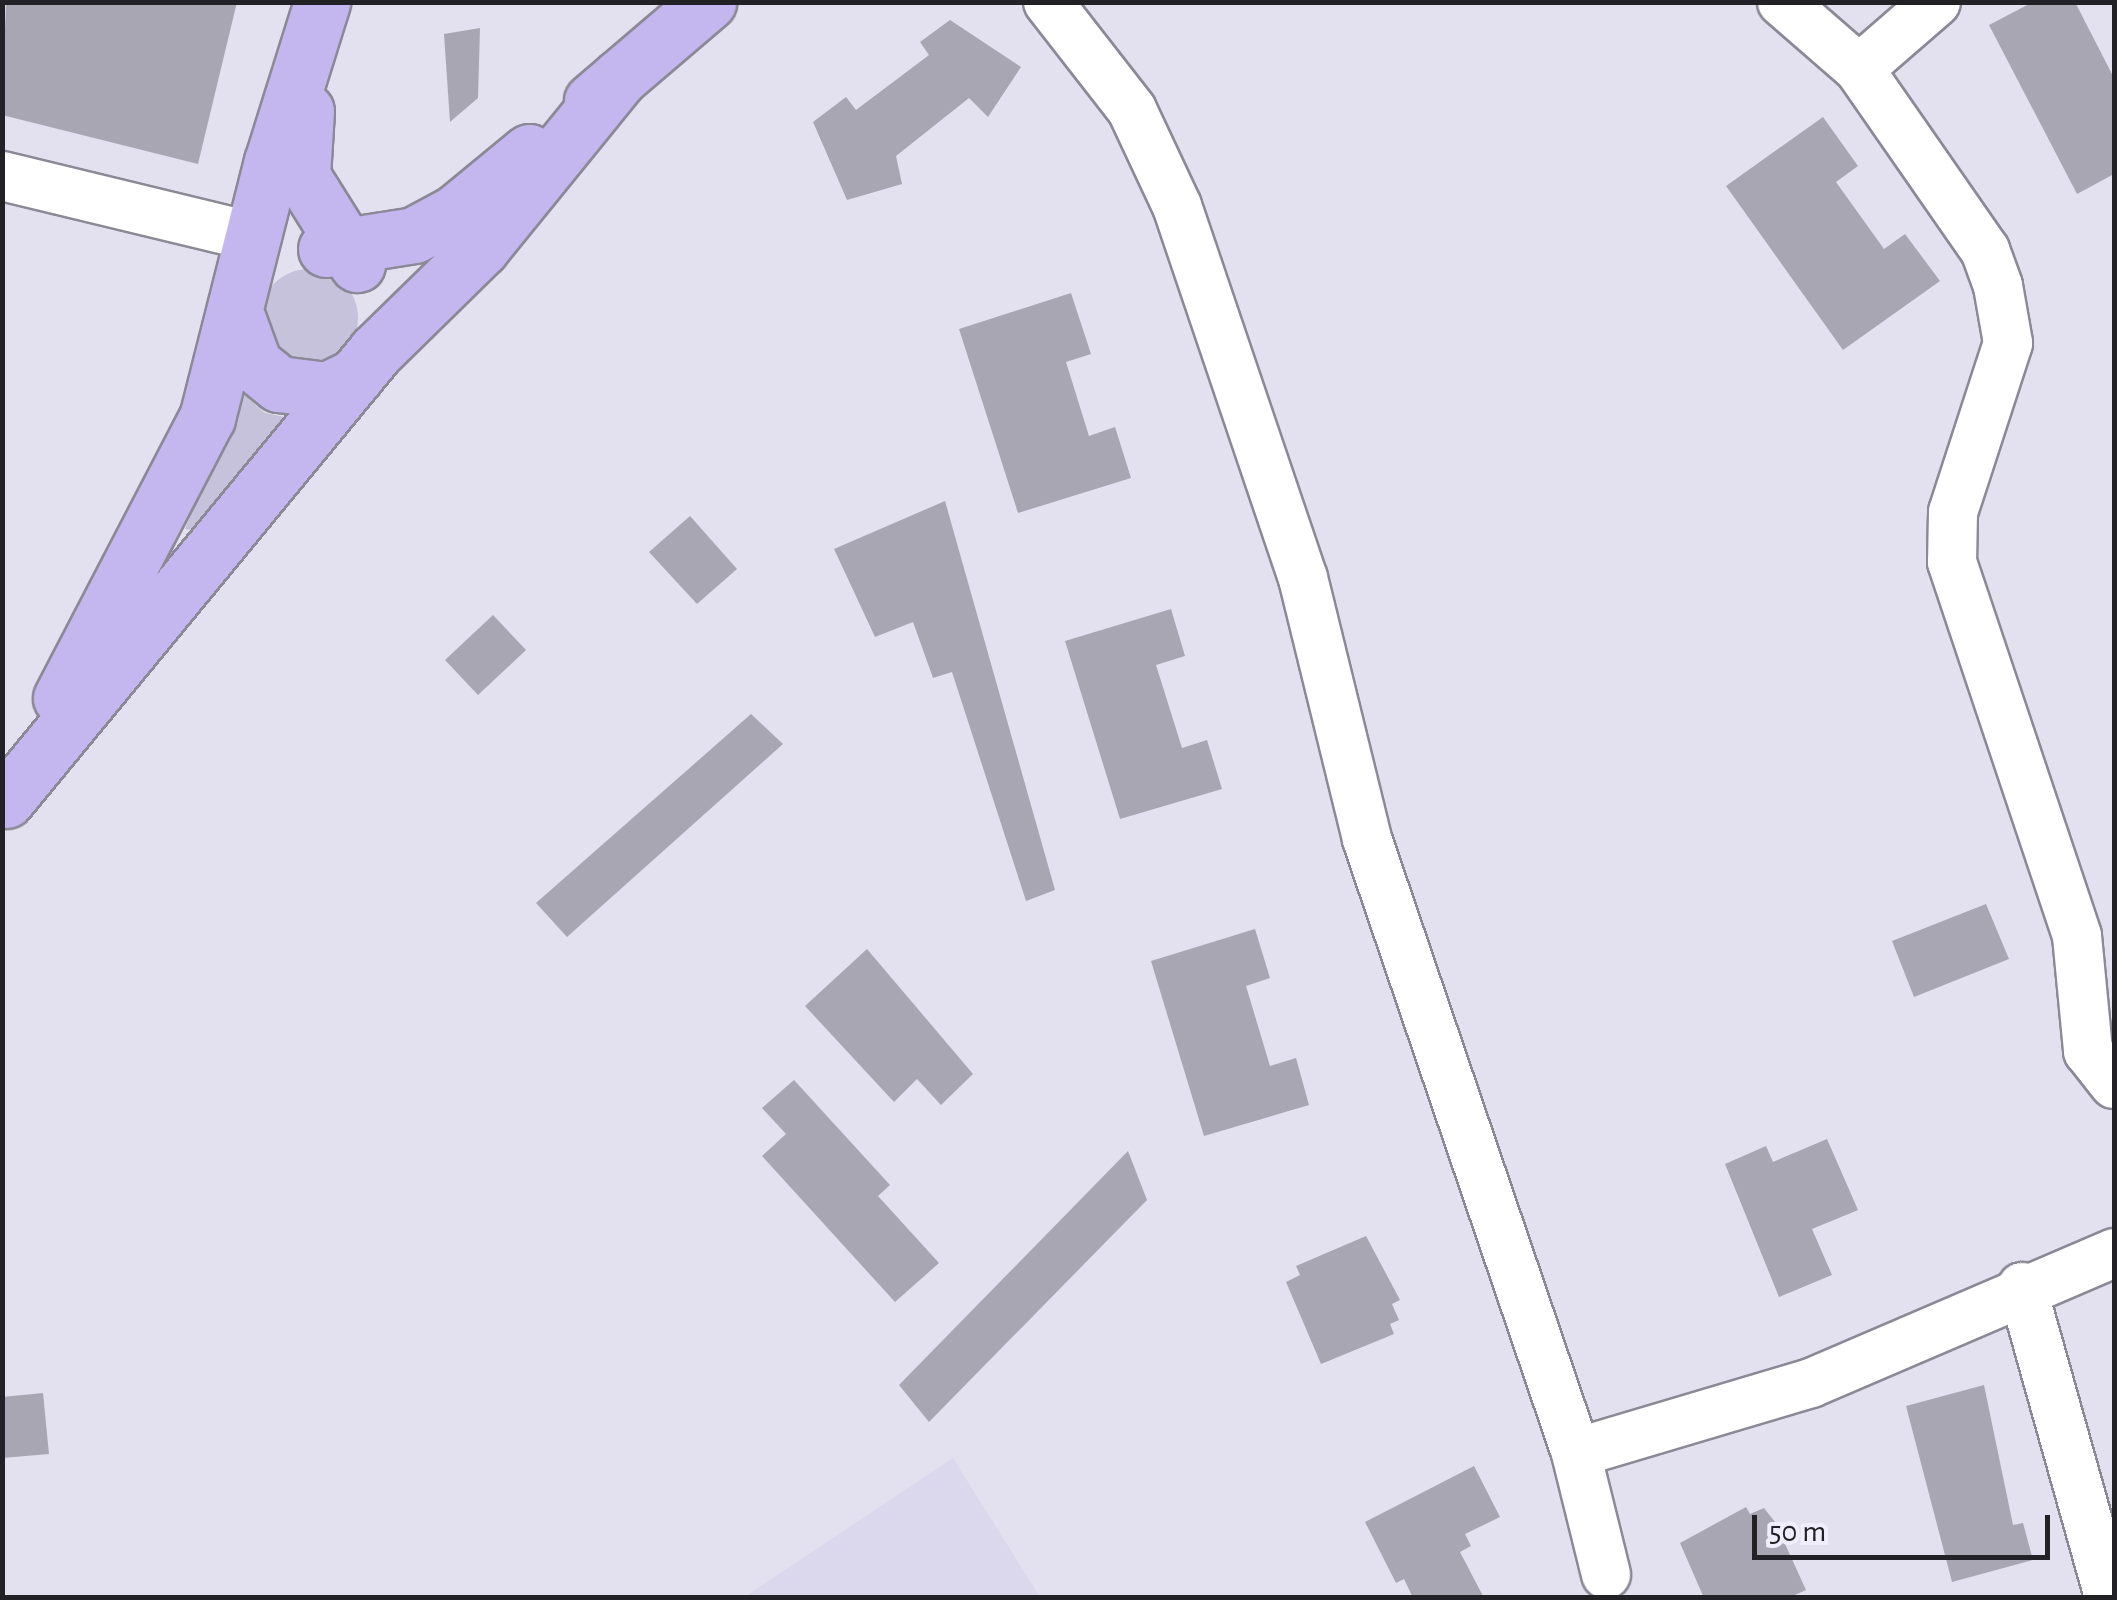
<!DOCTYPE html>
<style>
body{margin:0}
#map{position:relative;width:2117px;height:1600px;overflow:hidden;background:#e3e1ef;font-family:"Alegreya Sans",sans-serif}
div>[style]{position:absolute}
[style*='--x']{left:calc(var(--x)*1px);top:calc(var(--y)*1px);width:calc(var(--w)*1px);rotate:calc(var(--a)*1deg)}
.built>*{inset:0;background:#dbd7ed}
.green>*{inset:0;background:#c6c2db}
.round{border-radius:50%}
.building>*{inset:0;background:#a8a6b3}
.roads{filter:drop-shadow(2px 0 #8b8996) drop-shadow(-2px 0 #8b8996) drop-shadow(0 2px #8b8996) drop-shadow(0 -2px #8b8996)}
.minor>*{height:48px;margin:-24px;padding:0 24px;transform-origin:24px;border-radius:24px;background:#fff}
.major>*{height:55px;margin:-27.5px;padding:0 27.5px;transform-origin:27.5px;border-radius:27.5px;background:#c4b7f0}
span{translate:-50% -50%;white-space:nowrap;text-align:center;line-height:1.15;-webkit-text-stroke:10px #f0eefd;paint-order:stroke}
.frame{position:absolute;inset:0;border:5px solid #222126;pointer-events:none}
.scale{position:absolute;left:1752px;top:1515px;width:298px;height:45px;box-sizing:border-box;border:5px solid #222126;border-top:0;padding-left:12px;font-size:30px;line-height:35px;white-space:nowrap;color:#222126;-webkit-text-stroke:8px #f0eefd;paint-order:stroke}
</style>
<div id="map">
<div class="built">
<i style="clip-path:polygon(953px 1458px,1040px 1597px,744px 1597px)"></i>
</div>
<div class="green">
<i class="round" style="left:260px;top:269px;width:98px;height:98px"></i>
<i style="clip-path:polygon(241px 392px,265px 413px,290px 418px,193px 530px,185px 529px)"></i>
</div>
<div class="building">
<i style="clip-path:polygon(6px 2px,237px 2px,198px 164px,2px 115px)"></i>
<i style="clip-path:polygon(2033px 2px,2075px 2px,2114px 78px,2114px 174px,2077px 194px,1989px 25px)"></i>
<i style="clip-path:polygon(950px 20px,1021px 67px,988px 117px,969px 98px,896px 156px,902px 184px,847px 200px,813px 122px,846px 97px,856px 110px,929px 55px,920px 42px)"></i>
<i style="clip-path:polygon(480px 28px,478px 98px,450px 122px,444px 34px)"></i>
<i style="clip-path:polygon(1823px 117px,1858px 166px,1836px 182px,1884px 249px,1905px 234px,1940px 281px,1843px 350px,1726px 186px)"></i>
<i style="clip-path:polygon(1071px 293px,1091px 354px,1066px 362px,1089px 436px,1115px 427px,1131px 478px,1018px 513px,959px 329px)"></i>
<i style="clip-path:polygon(945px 501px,1055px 890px,1026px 901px,952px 672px,933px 678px,913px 622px,875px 637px,834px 549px)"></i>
<i style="clip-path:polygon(690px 516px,737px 569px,697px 604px,649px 552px)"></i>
<i style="clip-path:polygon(1171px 609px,1185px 656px,1156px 665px,1182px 748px,1207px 740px,1222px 789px,1120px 819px,1065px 641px)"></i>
<i style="clip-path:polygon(493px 615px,526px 650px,478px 695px,445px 660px)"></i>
<i style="clip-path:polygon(751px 714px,783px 744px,567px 937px,536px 903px)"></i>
<i style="clip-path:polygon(1986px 904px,2009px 959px,1914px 997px,1892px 941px)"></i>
<i style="clip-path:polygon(1255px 929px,1270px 978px,1246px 986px,1270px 1066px,1296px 1058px,1309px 1105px,1204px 1136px,1151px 961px)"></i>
<i style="clip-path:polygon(867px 949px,973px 1074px,941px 1105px,917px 1079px,894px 1102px,805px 1006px)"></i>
<i style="clip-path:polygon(794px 1080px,890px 1185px,878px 1196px,939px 1263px,895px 1302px,762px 1156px,786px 1134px,762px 1108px)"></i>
<i style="clip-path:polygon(1827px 1139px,1858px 1210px,1812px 1229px,1832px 1275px,1779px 1297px,1725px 1164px,1766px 1146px,1773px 1162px)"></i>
<i style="clip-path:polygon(1128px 1151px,1147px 1200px,929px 1422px,899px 1385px)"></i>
<i style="clip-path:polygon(1366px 1236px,1400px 1300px,1392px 1304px,1399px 1320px,1390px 1324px,1394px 1334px,1321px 1364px,1286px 1282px,1300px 1275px,1296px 1266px)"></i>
<i style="clip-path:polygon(1984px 1385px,2013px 1525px,2023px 1523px,2033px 1560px,1952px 1582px,1906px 1406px)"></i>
<i style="clip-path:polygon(43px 1393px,49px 1454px,2px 1458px,2px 1397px)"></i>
<i style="clip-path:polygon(1474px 1466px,1500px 1517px,1465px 1534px,1471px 1546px,1460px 1552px,1484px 1598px,1413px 1598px,1404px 1579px,1396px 1583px,1365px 1522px)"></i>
<i style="clip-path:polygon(1746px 1507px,1750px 1514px,1764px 1508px,1775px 1522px,1806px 1590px,1788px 1598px,1704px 1598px,1680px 1543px)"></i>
</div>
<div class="roads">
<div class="minor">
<i style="--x:1048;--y:2;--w:137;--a:52.1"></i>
<i style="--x:1132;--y:110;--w:106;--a:64.9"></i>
<i style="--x:1177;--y:206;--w:393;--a:71.3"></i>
<i style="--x:1303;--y:578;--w:269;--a:76.2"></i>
<i style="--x:1367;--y:839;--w:649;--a:71.2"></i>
<i style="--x:1576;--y:1453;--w:125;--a:76.1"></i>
<i style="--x:1782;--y:2;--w:102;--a:41"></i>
<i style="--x:1859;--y:69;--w:221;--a:55.2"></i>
<i style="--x:1985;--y:250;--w:38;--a:70"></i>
<i style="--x:1998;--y:286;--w:58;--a:80"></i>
<i style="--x:2008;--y:343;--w:178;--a:108"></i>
<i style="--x:1953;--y:512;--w:50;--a:91.1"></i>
<i style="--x:1952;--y:562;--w:394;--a:71.5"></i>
<i style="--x:2077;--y:936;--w:116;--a:84.5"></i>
<i style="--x:2088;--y:1051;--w:42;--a:51.8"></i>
<i style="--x:1859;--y:69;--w:102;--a:-41"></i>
<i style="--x:2;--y:176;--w:260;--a:13.6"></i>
<i style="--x:2022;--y:1287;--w:321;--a:74.3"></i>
<i style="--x:1576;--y:1453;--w:245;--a:-16.6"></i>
<i style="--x:1811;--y:1383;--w:330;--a:-23.2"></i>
</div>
<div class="major">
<i style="--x:592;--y:101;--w:153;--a:-40.5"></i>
<i style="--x:306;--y:111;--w:65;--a:93.5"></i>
<i style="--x:302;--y:176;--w:104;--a:58"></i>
<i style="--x:326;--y:249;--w:89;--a:-9"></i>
<i style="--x:414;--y:235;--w:47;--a:-28.2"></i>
<i style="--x:455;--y:213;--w:96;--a:-39.5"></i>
<i style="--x:238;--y:320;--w:47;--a:70"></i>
<i style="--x:254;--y:364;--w:32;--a:39"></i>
<i style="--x:279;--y:384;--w:48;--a:7.1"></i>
<i style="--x:327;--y:390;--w:32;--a:-26"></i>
<i style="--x:61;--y:698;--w:316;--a:-62.5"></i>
<i style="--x:207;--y:418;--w:264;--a:-75.8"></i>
<i style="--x:272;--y:162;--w:168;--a:-72.6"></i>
<i style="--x:6;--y:800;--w:582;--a:-50.51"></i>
<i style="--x:376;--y:351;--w:147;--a:-44.4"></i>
<i style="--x:481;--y:248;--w:219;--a:-50.9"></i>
</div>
</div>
<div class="frame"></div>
<div class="scale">50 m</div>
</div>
